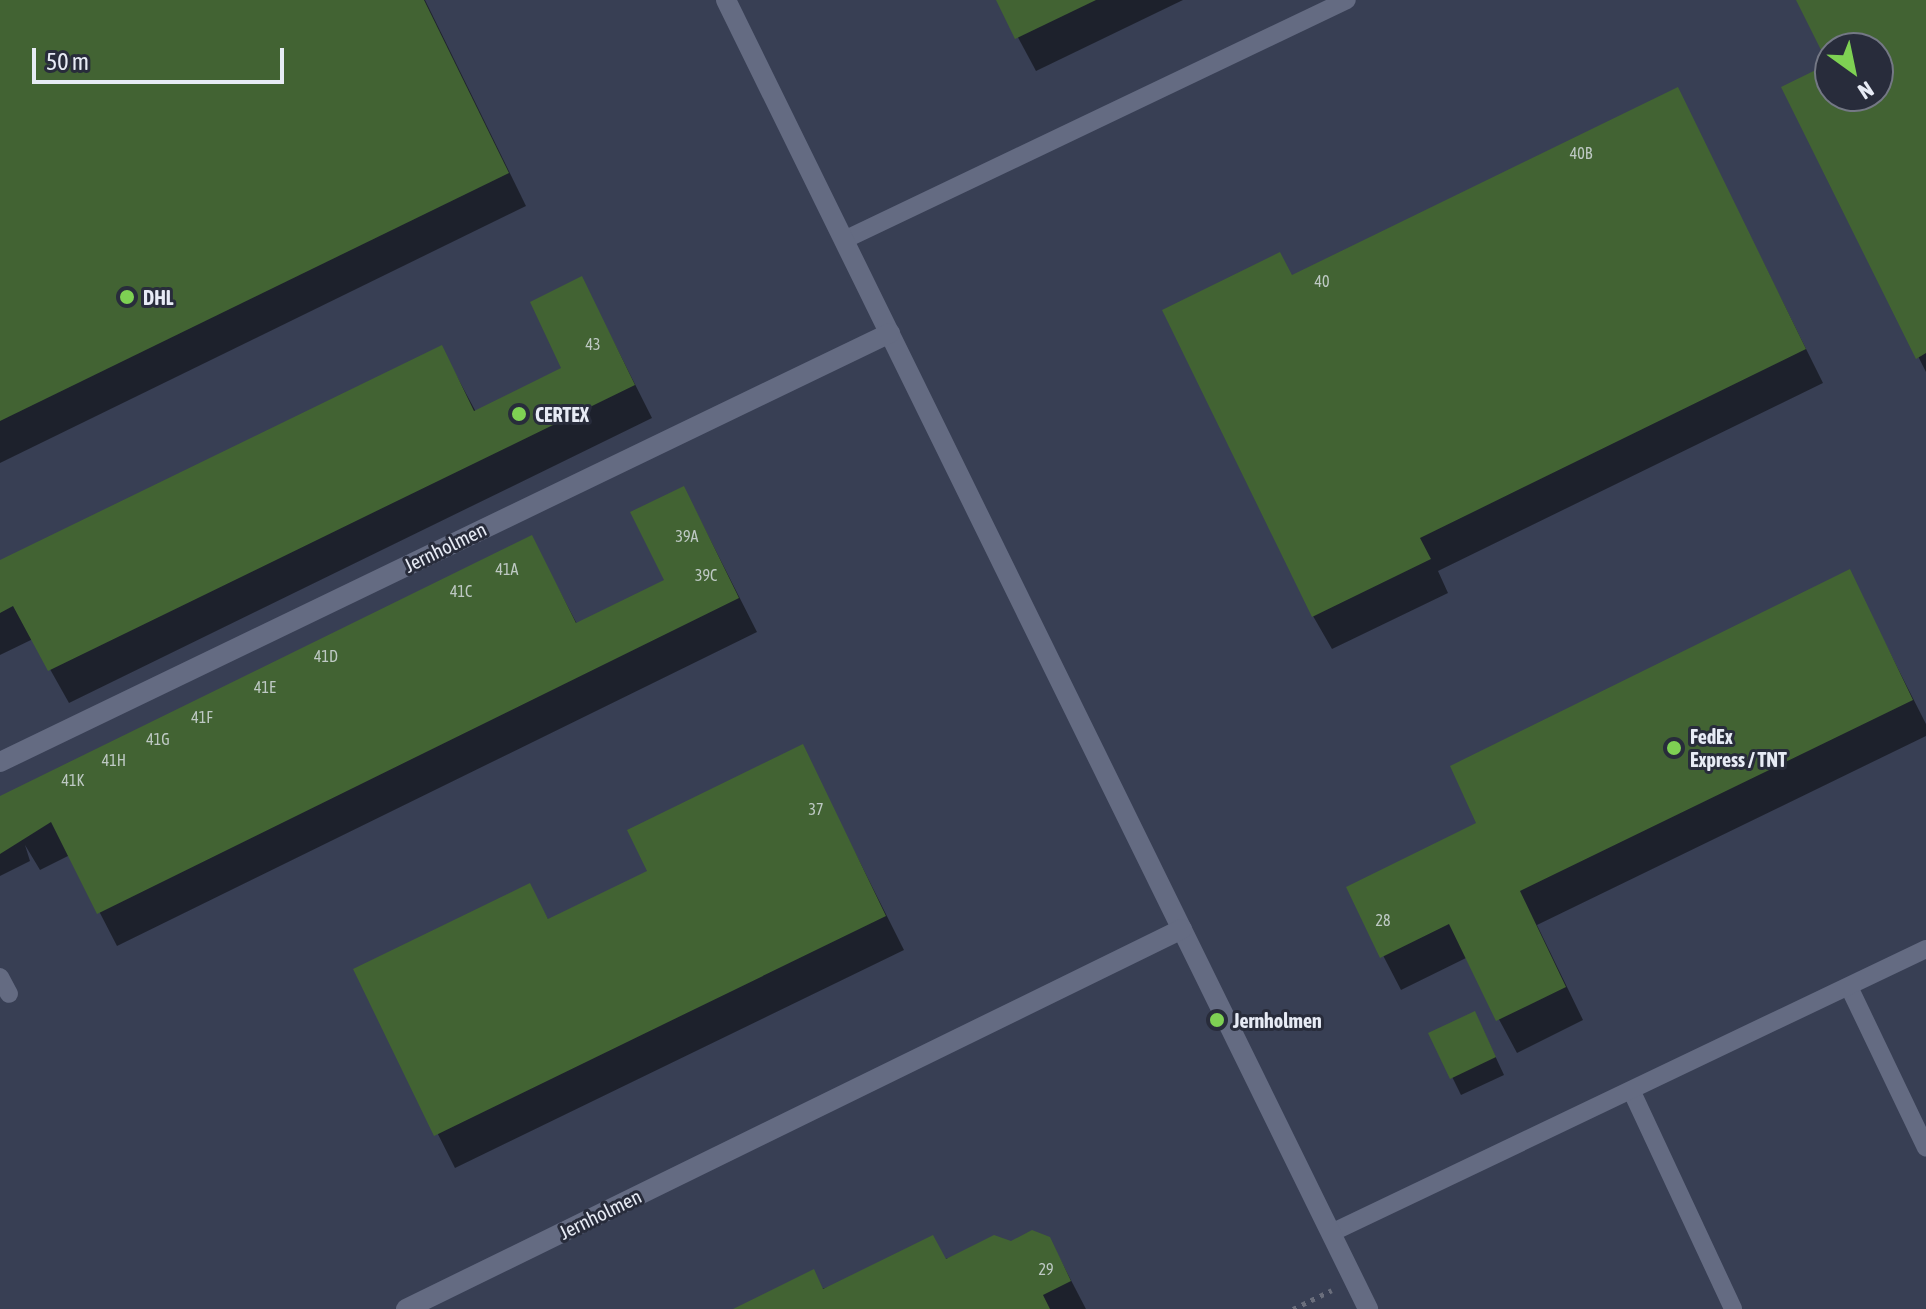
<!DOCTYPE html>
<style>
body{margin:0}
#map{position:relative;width:1926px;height:1309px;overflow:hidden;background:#323646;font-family:"Asap Condensed",sans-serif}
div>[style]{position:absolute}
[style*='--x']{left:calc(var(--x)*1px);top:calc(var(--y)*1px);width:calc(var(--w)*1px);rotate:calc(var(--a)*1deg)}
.built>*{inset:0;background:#383f54}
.shadow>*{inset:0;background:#0007}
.building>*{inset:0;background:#426333}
.path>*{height:5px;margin-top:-2.5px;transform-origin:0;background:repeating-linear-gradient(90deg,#6a6e7c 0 4px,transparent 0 10px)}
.service>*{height:18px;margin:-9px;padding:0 9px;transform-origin:9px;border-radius:9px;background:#646b82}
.minor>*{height:20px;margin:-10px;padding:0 10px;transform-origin:10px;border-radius:10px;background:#646b82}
.dots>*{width:22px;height:22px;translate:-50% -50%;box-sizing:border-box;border:4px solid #282c3b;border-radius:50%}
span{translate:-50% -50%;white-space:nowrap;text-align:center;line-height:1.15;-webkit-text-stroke:6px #282c3b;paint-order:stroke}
.number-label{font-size:16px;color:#bec9c4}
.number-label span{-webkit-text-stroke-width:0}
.poi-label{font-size:20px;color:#e7ebf5;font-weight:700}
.left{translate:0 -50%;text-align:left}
.street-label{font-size:20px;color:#e7ebf5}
.north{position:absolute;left:1814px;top:32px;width:80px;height:80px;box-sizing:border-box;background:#282c3b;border:2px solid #747885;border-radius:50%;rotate:147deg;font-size:22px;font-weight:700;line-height:32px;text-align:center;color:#e7ebf5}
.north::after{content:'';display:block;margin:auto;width:28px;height:36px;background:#7ed153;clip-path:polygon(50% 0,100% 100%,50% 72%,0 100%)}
.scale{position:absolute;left:32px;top:48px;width:252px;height:36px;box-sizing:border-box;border:4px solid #e7ebf5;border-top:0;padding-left:10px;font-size:24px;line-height:28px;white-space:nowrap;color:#e7ebf5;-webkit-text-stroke:6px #282c3b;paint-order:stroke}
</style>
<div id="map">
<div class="built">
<i style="clip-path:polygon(evenodd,0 0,1926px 0,1926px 1309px,0 1309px,0 0,1830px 48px,1878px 48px,1878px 96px,1830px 96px,1830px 48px)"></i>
</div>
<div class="shadow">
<i style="clip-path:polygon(0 0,425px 0,526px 206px,0 463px)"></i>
<i style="clip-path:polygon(998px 0,1183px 0,1036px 71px)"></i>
<i style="clip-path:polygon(1799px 0,1926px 0,1926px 372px,1783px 88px,1830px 65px,1830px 96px,1878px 96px,1878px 48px,1830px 48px,1830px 63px)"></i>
<i style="clip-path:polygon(1677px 89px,1823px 383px,1438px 571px,1448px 593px,1332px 649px,1313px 616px,1292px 277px)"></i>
<i style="clip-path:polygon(582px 279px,652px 418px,69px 703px,33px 639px,0 655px,0 562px,441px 347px,476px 412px,563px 369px)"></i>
<i style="clip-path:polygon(684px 488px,757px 632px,117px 946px,70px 855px,40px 870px,25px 845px,30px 861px,0 876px,0 809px,531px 537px,577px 624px,666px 580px)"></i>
<i style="clip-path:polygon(1849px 572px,1926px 724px,1926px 736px,1537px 925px,1583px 1020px,1517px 1053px,1466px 958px,1401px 990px,1348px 888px,1479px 824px)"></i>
<i style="clip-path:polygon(802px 747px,904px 950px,455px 1168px,355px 970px,529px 886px,549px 921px,649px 872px)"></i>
<i style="clip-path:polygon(1483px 1030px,1504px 1075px,1461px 1095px,1431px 1034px)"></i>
<i style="clip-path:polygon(1049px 1238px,1086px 1309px,738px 1309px,1011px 1243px)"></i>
</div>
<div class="building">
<i style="clip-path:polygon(0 0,424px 0,509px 173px,0 421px)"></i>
<i style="clip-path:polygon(996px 0,1096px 0,1015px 39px)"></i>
<i style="clip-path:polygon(evenodd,1796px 0,1926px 0,1926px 353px,1916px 359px,1781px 87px,1828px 64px,1796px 0,1830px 48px,1878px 48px,1878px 96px,1830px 96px,1830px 48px)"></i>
<i style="clip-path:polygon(1678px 87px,1806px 349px,1420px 538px,1431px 559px,1312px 617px,1162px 310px,1280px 252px,1292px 275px)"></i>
<i style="clip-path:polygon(582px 276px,635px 385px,48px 671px,13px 606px,0 613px,0 560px,442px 345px,474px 411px,561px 368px,530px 302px)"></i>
<i style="clip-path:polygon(684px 486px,739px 598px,97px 914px,51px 822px,0 854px,0 796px,532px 535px,576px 623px,664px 580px,630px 512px)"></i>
<i style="clip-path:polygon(1850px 569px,1913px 700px,1520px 891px,1566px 987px,1496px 1021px,1449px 924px,1380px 958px,1346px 887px,1476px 823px,1450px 766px)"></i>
<i style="clip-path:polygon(803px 744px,886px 916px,434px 1136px,353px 969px,530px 883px,548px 919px,647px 871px,627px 830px)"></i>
<i style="clip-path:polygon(1475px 1011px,1496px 1057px,1450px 1079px,1428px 1033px)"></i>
<i style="clip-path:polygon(1032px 1230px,1050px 1237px,1071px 1281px,1043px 1295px,1050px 1309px,733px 1309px,814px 1269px,823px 1289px,933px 1235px,946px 1259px,994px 1235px,1011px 1241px)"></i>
</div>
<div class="path">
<i style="--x:1293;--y:1309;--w:43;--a:-26"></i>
</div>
<div class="service">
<i style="--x:844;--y:240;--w:557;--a:-25.51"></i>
<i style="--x:0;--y:977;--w:19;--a:62"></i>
<i style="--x:1849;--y:987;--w:178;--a:64.4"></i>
<i style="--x:1632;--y:1092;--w:239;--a:65"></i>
<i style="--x:1331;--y:1233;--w:659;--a:-25.52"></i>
</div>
<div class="minor">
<i style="--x:726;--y:0;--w:1458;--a:63.87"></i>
<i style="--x:0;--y:762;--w:988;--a:-25.74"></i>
<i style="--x:406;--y:1309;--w:864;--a:-26.09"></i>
</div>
<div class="dots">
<i style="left:127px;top:297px;background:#7ed153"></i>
<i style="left:519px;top:414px;background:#7ed153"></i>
<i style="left:1674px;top:748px;background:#7ed153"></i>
<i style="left:1217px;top:1020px;background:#7ed153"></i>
</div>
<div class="number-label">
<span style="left:1581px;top:153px">40B</span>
<span style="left:1322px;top:281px">40</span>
<span style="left:593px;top:344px">43</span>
<span style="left:687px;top:536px">39A</span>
<span style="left:507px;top:569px">41A</span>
<span style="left:706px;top:575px">39C</span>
<span style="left:461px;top:591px">41C</span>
<span style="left:326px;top:656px">41D</span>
<span style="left:265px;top:687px">41E</span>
<span style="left:202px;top:717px">41F</span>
<span style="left:158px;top:739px">41G</span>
<span style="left:114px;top:760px">41H</span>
<span style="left:73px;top:780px">41K</span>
<span style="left:816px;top:809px">37</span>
<span style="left:1383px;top:920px">28</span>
<span style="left:1046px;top:1269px">29</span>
</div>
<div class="poi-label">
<span class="left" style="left:143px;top:297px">DHL</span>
<span class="left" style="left:535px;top:414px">CERTEX</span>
<span class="left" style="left:1690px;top:748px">FedEx<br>Express / TNT</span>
<span class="left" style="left:1233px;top:1020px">Jernholmen</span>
</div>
<div class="street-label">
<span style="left:445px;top:547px;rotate:-26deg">Jernholmen</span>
<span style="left:600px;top:1214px;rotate:-26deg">Jernholmen</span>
</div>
<div class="north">N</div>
<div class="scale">50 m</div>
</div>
